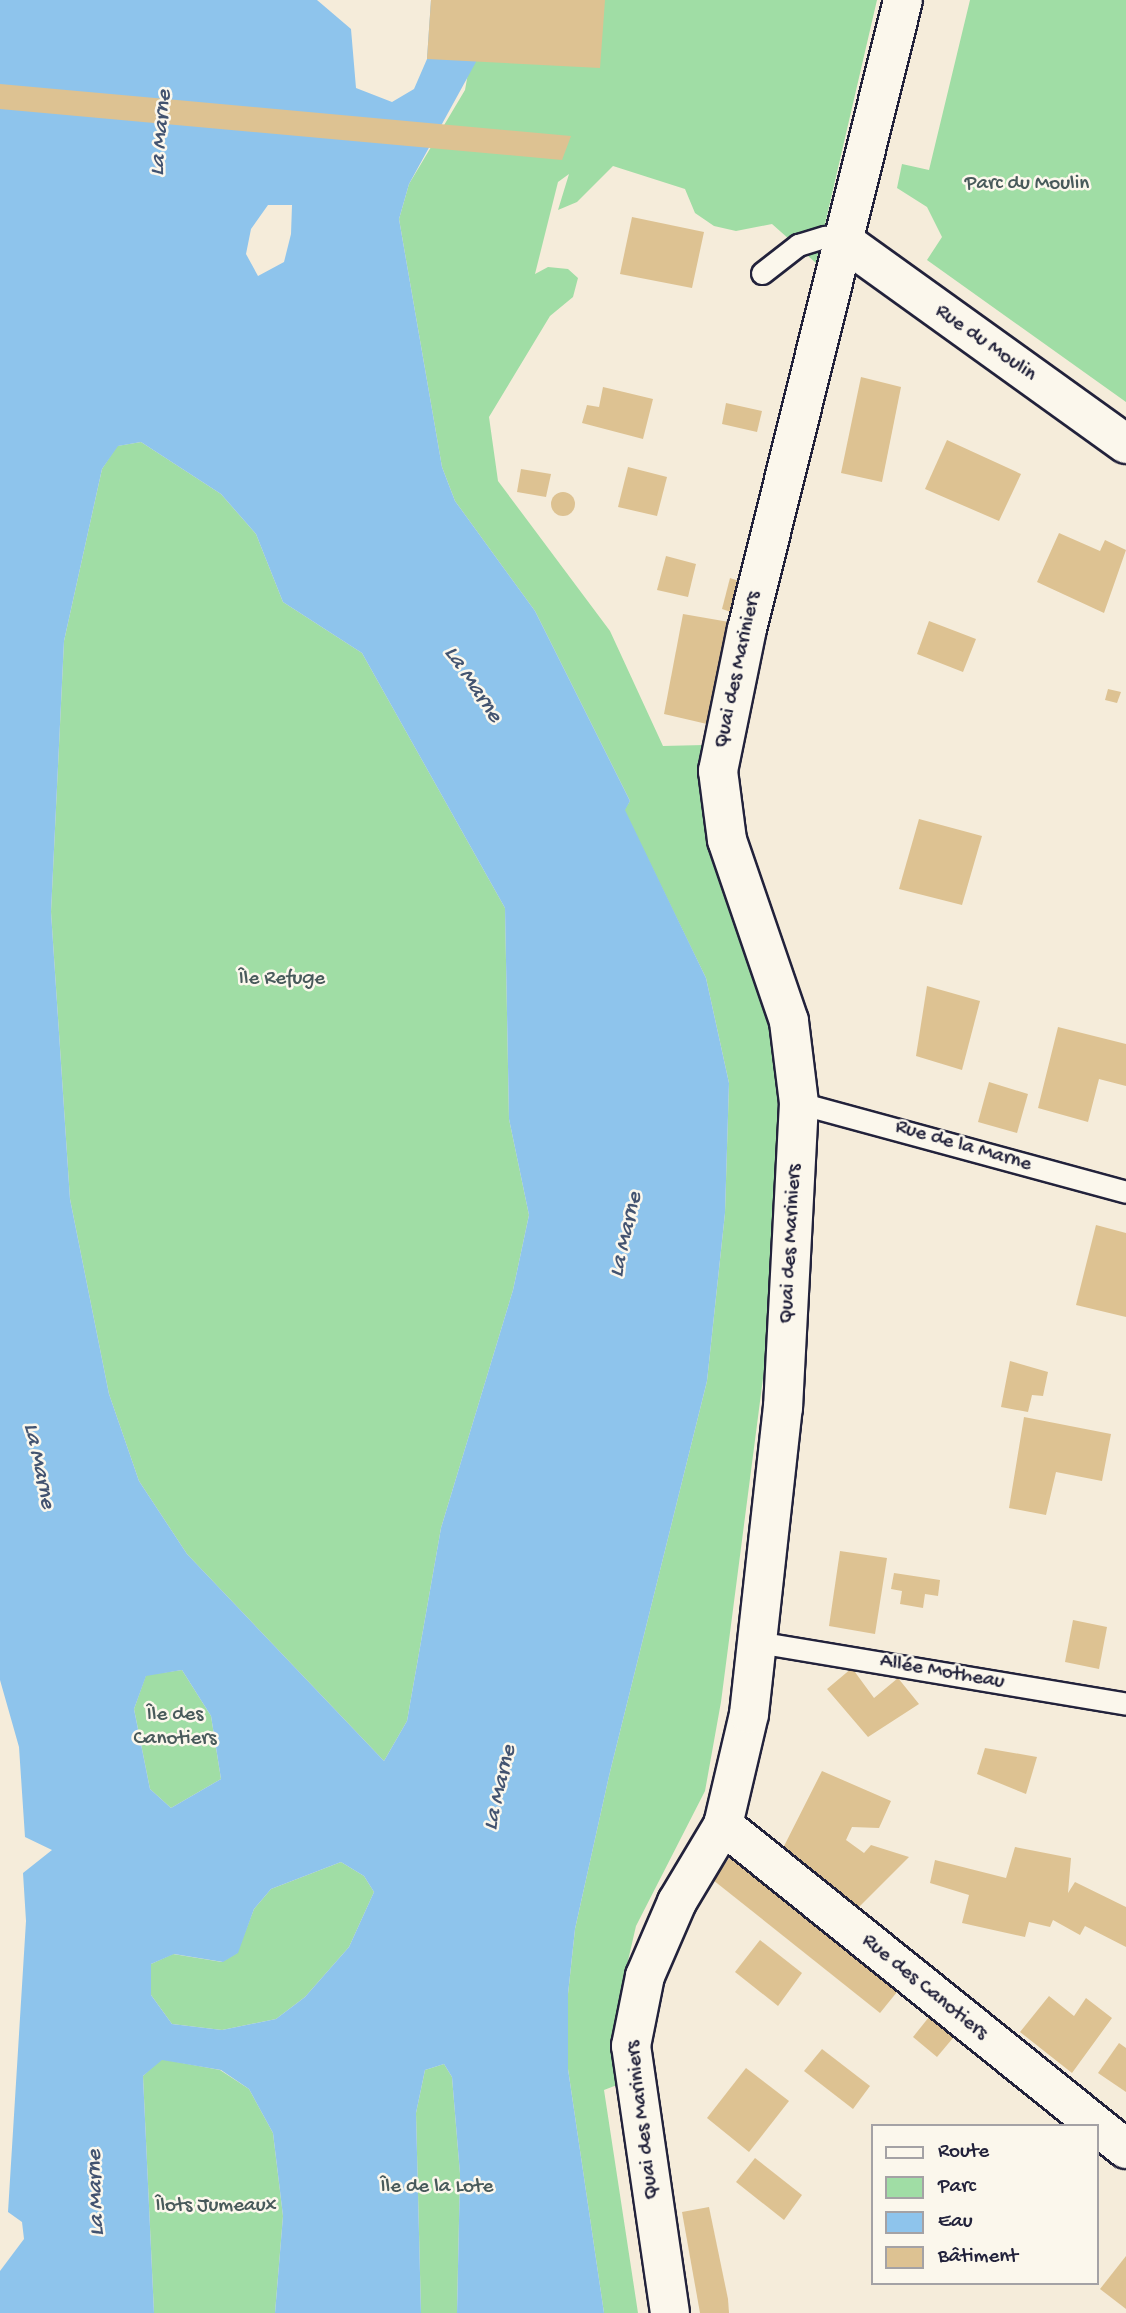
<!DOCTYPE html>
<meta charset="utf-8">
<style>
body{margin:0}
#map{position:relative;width:1126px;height:2313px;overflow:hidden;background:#f5ecda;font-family:"Gochi Hand",sans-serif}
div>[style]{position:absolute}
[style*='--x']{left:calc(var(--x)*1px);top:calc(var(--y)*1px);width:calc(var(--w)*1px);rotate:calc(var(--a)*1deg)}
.green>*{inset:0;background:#a0dda5}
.water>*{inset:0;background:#8ec4ec}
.building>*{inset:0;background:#ddc292}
.round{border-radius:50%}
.roads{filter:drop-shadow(2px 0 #22223b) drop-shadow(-2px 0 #22223b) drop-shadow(0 2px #22223b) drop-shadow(0 -2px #22223b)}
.service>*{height:21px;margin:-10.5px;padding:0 10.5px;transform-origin:10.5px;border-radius:10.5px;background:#fbf7ec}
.minor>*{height:38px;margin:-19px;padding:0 19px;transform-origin:19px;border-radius:19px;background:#fbf7ec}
span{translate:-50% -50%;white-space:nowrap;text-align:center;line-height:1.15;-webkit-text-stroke:5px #fbf7ec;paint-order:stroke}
.park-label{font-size:21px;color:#485a5b}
.street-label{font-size:21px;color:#22223b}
.water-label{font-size:23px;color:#425370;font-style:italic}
.legend{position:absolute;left:871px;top:2124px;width:228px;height:161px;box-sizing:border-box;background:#fbf7ec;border:2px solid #a4a2a5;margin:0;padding:9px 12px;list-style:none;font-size:21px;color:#22223b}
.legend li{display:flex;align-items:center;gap:14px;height:35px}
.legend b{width:35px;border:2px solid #a4a2a5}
</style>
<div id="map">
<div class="green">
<i style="clip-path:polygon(481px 0,877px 0,816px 263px,772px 224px,736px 231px,714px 226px,695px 213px,685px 189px,613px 166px,577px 202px,558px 210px,569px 174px,558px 182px,535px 274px,548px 267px,568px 269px,578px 278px,573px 297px,550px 316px,489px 417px,498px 481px,610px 631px,663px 746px,704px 745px,784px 1088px,775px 1286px,721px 1702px,705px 1791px,636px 1926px,618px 2004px,617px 2085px,604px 2090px,638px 2313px,604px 2313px,568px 2069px,568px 1994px,575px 1929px,609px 1776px,707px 1381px,725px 1213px,729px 1083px,706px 978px,624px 810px,630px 801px,535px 611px,455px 501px,442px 467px,399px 219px,409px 184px,465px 90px)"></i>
<i style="clip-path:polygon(970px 0,1126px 0,1126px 402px,927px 260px,942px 237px,927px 207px,897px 188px,902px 164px,929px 170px)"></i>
<i style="clip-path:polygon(141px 442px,221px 494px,256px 534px,283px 602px,362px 653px,505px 908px,509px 1119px,529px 1215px,513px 1290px,441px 1528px,407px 1721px,384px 1761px,187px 1554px,139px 1481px,109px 1394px,70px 1199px,51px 912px,64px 641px,102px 469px,117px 446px)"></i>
<i style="clip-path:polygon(182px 1670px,211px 1716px,221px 1779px,171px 1808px,150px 1789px,134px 1709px,146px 1675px)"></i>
<i style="clip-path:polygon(341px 1862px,364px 1876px,374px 1892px,349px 1947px,305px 1997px,276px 2019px,222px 2030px,172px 2024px,151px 1995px,151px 1964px,173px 1954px,222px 1962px,237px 1953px,254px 1909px,271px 1889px)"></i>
<i style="clip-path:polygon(161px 2059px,220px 2070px,249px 2089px,273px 2133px,283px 2216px,275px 2313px,154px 2313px,143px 2076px)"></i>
<i style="clip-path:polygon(444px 2064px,452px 2077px,460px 2174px,457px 2313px,421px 2313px,416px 2113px,425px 2070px)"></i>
</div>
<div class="water">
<i style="clip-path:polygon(evenodd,0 0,317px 0,351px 29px,356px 88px,392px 102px,414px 89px,427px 59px,431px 0,481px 0,476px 62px,409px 184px,399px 219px,442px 467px,455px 501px,535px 611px,630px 801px,625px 810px,706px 978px,729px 1083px,725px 1213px,707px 1381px,609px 1776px,575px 1929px,568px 1994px,568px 2069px,604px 2313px,457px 2313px,460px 2174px,452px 2077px,444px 2064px,425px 2070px,416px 2113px,421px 2313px,275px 2313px,283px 2216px,273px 2133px,249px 2089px,221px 2070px,162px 2060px,143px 2076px,154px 2313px,0 2313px,0 2271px,24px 2239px,22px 2222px,8px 2212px,26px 1921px,23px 1873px,52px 1850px,25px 1837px,19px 1747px,0 1680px,0 0,268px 205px,292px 205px,291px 234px,284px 262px,258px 276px,246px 254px,251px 229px,268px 205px,0 0,141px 442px,221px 494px,256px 534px,283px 602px,362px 653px,505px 908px,509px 1119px,529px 1215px,513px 1290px,441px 1528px,407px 1721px,384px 1761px,187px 1554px,139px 1481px,109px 1394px,70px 1199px,51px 912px,64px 641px,102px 469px,118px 446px,141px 442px,0 0,182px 1670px,211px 1716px,221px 1779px,171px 1808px,150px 1789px,134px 1709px,146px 1676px,182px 1670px,0 0,341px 1862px,364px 1876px,374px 1892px,349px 1947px,305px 1997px,276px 2019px,222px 2030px,172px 2024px,151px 1995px,151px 1964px,174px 1954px,223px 1962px,238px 1953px,254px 1909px,271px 1889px,341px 1862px)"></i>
</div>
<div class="building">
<i style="clip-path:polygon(431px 0,605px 0,600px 68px,427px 59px)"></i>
<i style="clip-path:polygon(0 84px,166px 99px,571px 136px,562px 160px,0 109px)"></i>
<i style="clip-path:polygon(632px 217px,704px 232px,692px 288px,620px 274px)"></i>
<i style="clip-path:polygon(861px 377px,901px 387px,882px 482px,841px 473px)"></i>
<i style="clip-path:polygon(603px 387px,653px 399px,643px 439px,582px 423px,587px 405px,599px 407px)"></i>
<i style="clip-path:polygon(726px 403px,762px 411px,757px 432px,722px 424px)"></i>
<i style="clip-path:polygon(947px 440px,1021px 474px,999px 521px,925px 489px)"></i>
<i style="clip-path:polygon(628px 467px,667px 477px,657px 516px,618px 507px)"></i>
<i style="clip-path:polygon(521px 469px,551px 474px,546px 497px,517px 492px)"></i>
<i class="round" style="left:551px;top:492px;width:24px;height:24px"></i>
<i style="clip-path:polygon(1059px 533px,1100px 551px,1105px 540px,1126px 550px,1104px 613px,1037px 582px)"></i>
<i style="clip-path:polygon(666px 556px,696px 564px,688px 597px,657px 590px)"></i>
<i style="clip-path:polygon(730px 578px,739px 581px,731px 612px,722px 609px)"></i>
<i style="clip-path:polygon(683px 614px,729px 622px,707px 724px,664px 714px)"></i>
<i style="clip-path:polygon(929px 621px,976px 639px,963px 672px,917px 654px)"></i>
<i style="clip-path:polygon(1108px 689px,1121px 692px,1117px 703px,1105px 700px)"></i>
<i style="clip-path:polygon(919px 819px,982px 836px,962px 905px,899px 889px)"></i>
<i style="clip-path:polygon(927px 986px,980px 1001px,962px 1070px,916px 1056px)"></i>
<i style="clip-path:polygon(1058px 1027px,1126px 1044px,1126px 1086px,1099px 1079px,1088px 1122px,1038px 1108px)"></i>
<i style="clip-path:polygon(989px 1082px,1028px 1094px,1017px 1133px,978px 1122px)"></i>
<i style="clip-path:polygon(1096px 1225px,1126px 1233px,1126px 1317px,1076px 1305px)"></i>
<i style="clip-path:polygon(1010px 1361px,1048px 1372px,1043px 1396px,1032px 1395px,1028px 1412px,1001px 1407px)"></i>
<i style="clip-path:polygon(1024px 1417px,1111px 1434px,1102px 1481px,1056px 1472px,1046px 1515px,1009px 1508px)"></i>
<i style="clip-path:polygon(840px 1551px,887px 1558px,875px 1634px,829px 1626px)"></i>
<i style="clip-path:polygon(894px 1573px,940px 1580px,938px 1596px,925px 1594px,923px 1608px,900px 1604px,902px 1591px,891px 1589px)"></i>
<i style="clip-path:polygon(1073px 1620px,1107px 1627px,1099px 1669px,1065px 1662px)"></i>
<i style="clip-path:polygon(852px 1668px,874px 1698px,898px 1678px,919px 1704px,868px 1737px,827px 1689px)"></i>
<i style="clip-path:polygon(985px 1748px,1037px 1757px,1026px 1794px,977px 1774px)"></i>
<i style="clip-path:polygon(822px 1771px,891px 1801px,879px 1828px,852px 1827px,846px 1840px,864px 1853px,871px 1845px,909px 1857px,851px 1915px,779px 1856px)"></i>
<i style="clip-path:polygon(1015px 1847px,1071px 1858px,1068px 1893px,1075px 1882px,1126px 1907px,1126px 1947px,1085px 1926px,1080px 1935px,1053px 1920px,1050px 1927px,1029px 1922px,1025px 1937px,962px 1923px,969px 1895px,930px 1883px,935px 1860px,1006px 1878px)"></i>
<i style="clip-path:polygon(733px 1853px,901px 1987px,880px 2013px,713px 1880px)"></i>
<i style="clip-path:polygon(760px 1940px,802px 1973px,778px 2006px,735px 1972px)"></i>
<i style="clip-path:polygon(1049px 1996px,1074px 2016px,1086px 1998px,1112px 2018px,1072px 2073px,1020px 2032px)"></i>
<i style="clip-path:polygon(933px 2012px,958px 2032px,937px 2057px,913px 2037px)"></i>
<i style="clip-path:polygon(1119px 2043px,1126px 2048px,1126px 2092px,1098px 2073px)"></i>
<i style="clip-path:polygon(822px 2049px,870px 2086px,853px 2109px,804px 2071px)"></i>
<i style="clip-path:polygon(746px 2068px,789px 2101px,749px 2152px,707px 2118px)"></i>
<i style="clip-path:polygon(755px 2158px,802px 2195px,784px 2220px,736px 2182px)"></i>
<i style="clip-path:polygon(709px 2207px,728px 2299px,729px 2313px,700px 2313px,682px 2212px)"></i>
<i style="clip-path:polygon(1126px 2256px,1126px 2309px,1100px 2289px)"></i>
</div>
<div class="roads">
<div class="service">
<i style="--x:762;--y:273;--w:46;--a:-37.9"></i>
<i style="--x:798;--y:245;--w:28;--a:-17"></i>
<i style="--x:825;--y:237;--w:21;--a:14"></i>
<i style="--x:799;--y:1103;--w:339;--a:15.2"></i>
<i style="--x:757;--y:1642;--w:374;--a:9.5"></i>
</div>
<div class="minor">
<i style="--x:845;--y:242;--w:346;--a:35.7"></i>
<i style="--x:723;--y:1825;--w:517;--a:38.8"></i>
<i style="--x:670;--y:2313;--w:270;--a:-98.3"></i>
<i style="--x:631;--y:2046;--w:71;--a:-78.7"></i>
<i style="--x:645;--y:1976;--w:81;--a:-66.6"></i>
<i style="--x:677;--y:1902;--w:90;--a:-59.1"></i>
<i style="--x:723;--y:1825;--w:114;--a:-76.8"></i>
<i style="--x:749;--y:1714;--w:308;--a:-83.7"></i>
<i style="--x:783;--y:1408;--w:305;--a:-87"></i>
<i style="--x:799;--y:1103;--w:83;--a:-97"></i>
<i style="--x:789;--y:1021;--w:191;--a:-108.9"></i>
<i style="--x:727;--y:840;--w:70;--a:-97.4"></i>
<i style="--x:718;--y:771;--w:145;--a:-78.5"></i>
<i style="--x:747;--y:629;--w:648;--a:-76.07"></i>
</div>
</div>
<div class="park-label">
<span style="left:1027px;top:185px">Parc du Moulin</span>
<span style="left:282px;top:980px">Île Refuge</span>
<span style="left:175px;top:1728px">Île des<br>Canotiers</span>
<span style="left:437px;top:2188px">Île de la Lote</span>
<span style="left:216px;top:2207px">Îlots Jumeaux</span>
</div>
<div class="street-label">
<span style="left:985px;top:344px;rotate:35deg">Rue du Moulin</span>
<span style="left:739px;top:670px;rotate:-78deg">Quai des Mariniers</span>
<span style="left:963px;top:1147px;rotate:16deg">Rue de la Marne</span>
<span style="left:792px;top:1244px;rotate:-87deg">Quai des Mariniers</span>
<span style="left:942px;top:1673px;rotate:10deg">Allée Motheau</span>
<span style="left:924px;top:1988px;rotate:39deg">Rue des Canotiers</span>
<span style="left:644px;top:2120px;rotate:-97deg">Quai des Mariniers</span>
</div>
<div class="water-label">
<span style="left:162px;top:133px;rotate:-85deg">La Marne</span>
<span style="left:472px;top:685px;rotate:56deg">La Marne</span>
<span style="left:627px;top:1235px;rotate:-77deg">La Marne</span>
<span style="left:38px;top:1466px;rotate:78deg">La Marne</span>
<span style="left:501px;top:1788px;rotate:-77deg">La Marne</span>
<span style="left:97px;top:2193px;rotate:-92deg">La Marne</span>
</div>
<ul class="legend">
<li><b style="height:9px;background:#fbf7ec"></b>Route</li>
<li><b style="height:19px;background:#a0dda5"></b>Parc</li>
<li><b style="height:19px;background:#8ec4ec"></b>Eau</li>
<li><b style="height:19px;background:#ddc292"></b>Bâtiment</li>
</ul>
</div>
